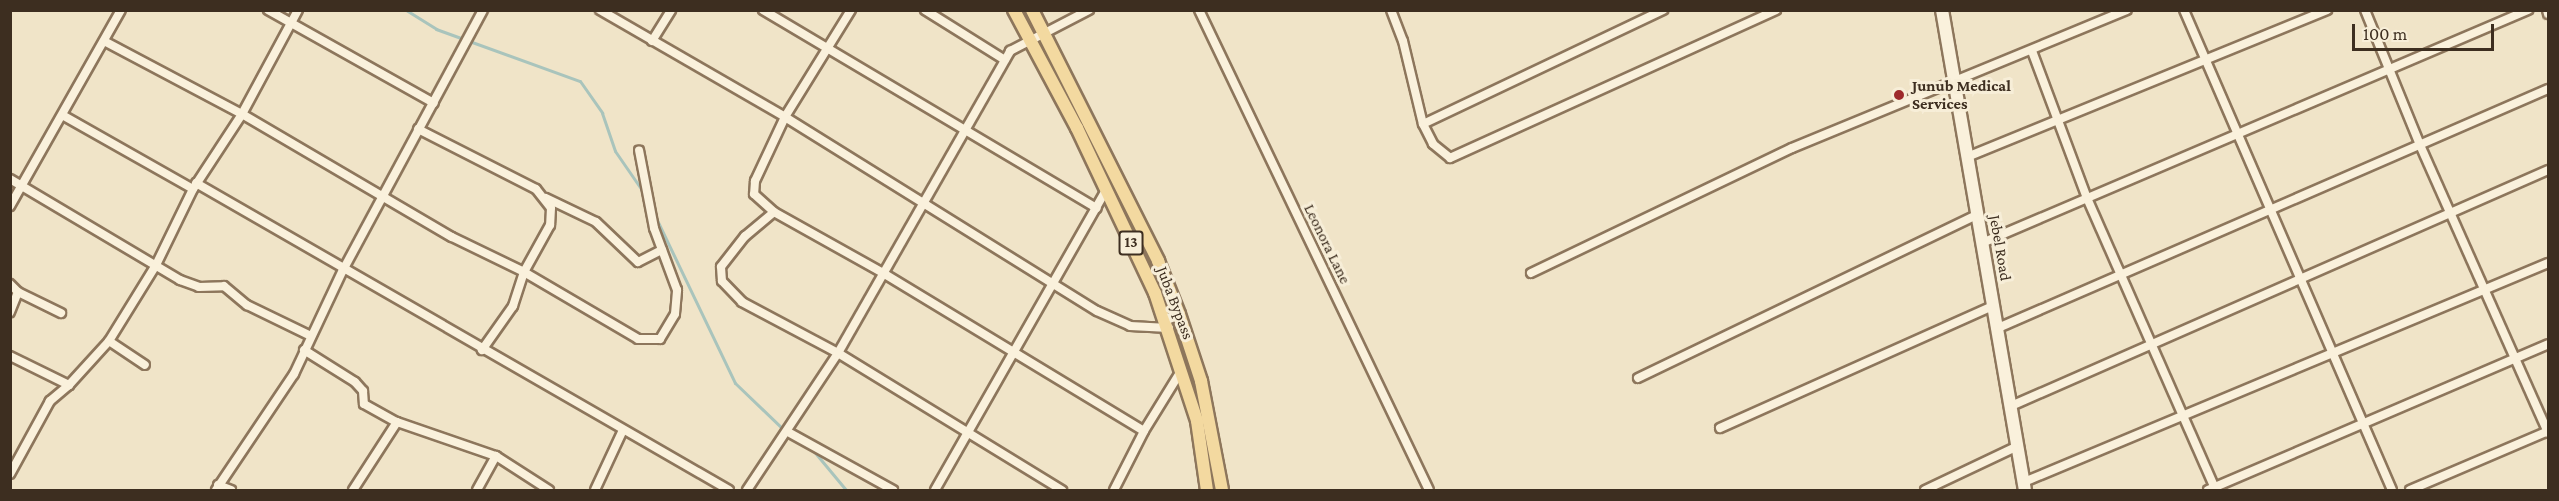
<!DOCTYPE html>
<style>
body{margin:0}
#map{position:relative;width:2559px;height:501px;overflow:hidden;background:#f0e4c8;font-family:"Crimson Pro",serif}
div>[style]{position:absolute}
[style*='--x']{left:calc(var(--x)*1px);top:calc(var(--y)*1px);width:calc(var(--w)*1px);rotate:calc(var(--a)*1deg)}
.stream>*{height:3px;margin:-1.5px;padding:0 1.5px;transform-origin:1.5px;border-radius:1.5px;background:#a9c4bc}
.roads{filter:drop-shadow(2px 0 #8d765c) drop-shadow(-2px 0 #8d765c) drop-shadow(0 2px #8d765c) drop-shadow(0 -2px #8d765c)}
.street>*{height:8px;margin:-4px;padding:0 4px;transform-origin:4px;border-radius:4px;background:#faf1dc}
.secondary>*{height:12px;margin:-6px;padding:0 6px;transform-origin:6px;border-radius:6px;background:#faf1dc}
.primary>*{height:12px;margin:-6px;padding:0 6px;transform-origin:6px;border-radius:6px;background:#f3d9a0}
.dots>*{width:16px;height:16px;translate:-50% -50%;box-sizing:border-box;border:3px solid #f7eed8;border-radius:50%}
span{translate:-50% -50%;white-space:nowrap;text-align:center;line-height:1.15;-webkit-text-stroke:6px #f7eed8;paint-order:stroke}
.shield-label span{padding:2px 4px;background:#f7eed8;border:2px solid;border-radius:4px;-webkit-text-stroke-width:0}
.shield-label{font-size:15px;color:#3d2e20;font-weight:700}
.poi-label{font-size:16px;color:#3d2e20;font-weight:700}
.left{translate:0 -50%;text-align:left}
.street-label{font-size:16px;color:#3d2e20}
.frame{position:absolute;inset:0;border:12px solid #3d2e20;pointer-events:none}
.scale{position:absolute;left:2352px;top:24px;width:142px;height:27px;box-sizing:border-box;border:3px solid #3d2e20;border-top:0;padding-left:8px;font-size:18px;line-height:21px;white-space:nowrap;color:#3d2e20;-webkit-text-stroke:4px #f7eed8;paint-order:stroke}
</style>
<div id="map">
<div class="stream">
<i style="--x:406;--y:10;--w:36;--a:32"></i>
<i style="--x:436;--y:29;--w:153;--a:19.9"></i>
<i style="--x:580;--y:81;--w:39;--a:55"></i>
<i style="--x:602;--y:113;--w:40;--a:71.1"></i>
<i style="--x:615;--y:151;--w:51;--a:55.4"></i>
<i style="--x:656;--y:218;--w:183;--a:64.4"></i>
<i style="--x:735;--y:383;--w:68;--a:43.8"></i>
<i style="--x:812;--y:449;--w:53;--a:50.3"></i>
</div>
<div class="roads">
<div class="street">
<i style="--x:268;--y:10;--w:190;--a:29.3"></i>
<i style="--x:600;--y:10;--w:214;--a:30"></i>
<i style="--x:785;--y:117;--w:367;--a:31.9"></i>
<i style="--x:1097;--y:311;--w:36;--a:24"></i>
<i style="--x:1130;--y:326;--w:39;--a:3"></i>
<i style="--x:763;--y:10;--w:388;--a:30.7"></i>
<i style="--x:851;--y:10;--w:126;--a:121.7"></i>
<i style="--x:785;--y:117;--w:71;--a:115.1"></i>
<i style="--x:755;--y:181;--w:13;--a:94"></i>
<i style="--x:754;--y:194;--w:27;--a:42"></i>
<i style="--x:774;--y:212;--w:125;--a:29.2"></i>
<i style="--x:883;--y:273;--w:305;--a:31.2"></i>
<i style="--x:925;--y:10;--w:94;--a:32"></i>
<i style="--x:1199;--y:10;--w:532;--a:64.4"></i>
<i style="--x:1391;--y:10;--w:33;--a:69"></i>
<i style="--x:1403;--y:41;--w:85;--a:76.5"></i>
<i style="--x:1423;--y:124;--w:22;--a:63"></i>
<i style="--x:1433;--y:144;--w:22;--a:39"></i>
<i style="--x:1450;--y:158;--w:358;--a:-24.4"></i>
<i style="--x:2184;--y:10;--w:523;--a:66.57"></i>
<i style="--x:2365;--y:10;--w:146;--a:67.8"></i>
<i style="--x:2420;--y:145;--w:315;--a:66"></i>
<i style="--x:2547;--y:10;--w:4;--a:76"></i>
<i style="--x:104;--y:41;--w:156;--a:27.9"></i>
<i style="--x:242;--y:114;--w:243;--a:30.4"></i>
<i style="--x:452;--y:237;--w:80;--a:25.9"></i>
<i style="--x:524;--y:272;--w:132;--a:30.4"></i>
<i style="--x:638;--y:339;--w:22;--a:0"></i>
<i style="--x:660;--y:339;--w:29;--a:-59"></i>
<i style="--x:675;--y:314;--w:24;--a:-85"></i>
<i style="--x:677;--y:290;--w:66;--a:-110.4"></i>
<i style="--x:654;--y:228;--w:79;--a:-100.9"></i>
<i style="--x:652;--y:41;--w:36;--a:-58"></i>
<i style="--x:2032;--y:51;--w:157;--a:69.5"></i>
<i style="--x:2087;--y:198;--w:319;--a:66.2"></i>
<i style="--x:64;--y:116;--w:148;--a:29.5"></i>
<i style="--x:1423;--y:124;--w:266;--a:-25.4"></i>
<i style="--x:418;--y:129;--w:132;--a:27"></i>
<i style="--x:536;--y:189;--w:24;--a:52"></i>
<i style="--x:551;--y:208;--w:17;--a:93"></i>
<i style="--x:550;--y:225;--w:54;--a:119"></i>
<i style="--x:524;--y:272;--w:36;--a:108"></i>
<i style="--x:513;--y:306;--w:54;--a:125.2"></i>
<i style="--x:1967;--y:157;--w:389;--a:-22.2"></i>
<i style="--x:10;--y:179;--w:198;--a:30.7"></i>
<i style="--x:180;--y:280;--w:20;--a:20"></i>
<i style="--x:199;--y:287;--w:25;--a:-2"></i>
<i style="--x:224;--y:286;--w:30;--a:40"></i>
<i style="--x:247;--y:305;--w:69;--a:25.8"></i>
<i style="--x:196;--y:183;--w:615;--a:29.94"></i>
<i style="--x:546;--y:198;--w:55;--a:25.6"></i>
<i style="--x:596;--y:222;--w:58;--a:43.6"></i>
<i style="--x:638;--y:262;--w:27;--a:-27"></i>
<i style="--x:10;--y:206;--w:225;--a:-60.5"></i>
<i style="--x:774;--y:212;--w:38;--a:140"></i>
<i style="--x:745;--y:236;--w:39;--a:128"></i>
<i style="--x:721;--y:267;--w:14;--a:86"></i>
<i style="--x:722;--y:281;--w:29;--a:46"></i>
<i style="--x:742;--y:302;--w:109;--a:28"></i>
<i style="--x:838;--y:353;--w:263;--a:31.5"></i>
<i style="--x:1982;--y:243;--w:594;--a:-23.11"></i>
<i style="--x:1531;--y:273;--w:289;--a:-25.6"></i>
<i style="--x:1792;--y:148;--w:362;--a:-22.4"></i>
<i style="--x:10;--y:284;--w:11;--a:45"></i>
<i style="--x:18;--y:292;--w:22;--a:112"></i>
<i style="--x:18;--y:292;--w:48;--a:26"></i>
<i style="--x:1998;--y:328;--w:600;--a:-23.49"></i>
<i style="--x:109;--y:341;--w:43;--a:33.7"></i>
<i style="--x:304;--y:350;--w:60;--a:32.1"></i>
<i style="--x:355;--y:382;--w:12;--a:48"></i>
<i style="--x:363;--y:391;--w:13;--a:86"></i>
<i style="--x:364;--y:404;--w:38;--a:29"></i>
<i style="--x:397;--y:422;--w:105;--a:19"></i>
<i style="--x:496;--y:456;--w:63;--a:32.7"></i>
<i style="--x:10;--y:356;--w:66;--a:26.2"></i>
<i style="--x:69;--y:385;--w:25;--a:140"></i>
<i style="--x:50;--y:401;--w:83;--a:118.7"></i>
<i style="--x:1638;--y:378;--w:376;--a:-25.7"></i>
<i style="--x:69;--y:385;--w:59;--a:-47.7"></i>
<i style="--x:109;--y:341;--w:89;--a:-58.3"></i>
<i style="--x:156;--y:265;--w:85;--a:-64"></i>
<i style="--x:193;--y:189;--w:90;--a:-56.8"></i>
<i style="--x:242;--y:114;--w:118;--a:-61.7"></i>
<i style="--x:2011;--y:406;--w:587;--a:-23.72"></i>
<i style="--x:1720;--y:428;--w:299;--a:-24.1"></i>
<i style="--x:788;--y:432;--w:120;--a:28.9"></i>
<i style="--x:2024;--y:482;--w:568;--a:-22.68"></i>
<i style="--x:218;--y:485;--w:14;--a:21"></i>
<i style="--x:216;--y:490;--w:140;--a:-56.1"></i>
<i style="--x:294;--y:374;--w:115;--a:-64.8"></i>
<i style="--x:343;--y:270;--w:295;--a:-61.7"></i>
<i style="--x:353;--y:490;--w:81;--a:-57.1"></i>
<i style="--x:477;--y:490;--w:39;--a:-61"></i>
<i style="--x:595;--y:490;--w:66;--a:-65"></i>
<i style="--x:747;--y:490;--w:164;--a:-56.4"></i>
<i style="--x:838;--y:353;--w:348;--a:-60.3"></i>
<i style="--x:1010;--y:51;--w:89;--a:-27.4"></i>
<i style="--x:935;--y:490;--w:345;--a:-60.3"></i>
<i style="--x:1114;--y:490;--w:66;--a:-63"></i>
<i style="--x:1144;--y:431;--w:70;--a:-58.3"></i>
<i style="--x:1925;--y:490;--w:103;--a:-25.3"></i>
<i style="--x:2208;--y:490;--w:370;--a:-23.2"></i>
<i style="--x:2410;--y:490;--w:150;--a:-23.1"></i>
</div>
<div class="secondary">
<i style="--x:1942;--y:10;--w:487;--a:80.2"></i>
</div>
<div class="primary">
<i style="--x:1014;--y:10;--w:134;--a:61.9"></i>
<i style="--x:1077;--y:128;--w:183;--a:64.7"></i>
<i style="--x:1155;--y:293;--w:135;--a:71.8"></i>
<i style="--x:1197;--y:421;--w:70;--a:81.8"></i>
<i style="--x:1032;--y:10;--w:281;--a:63.3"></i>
<i style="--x:1158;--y:261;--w:57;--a:68.4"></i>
<i style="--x:1179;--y:314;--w:71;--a:71.8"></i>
<i style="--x:1201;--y:381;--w:111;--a:79.1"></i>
</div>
</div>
<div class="dots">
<i style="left:1899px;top:95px;background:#9e2a2b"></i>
</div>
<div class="shield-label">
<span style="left:1131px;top:243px">13</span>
</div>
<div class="poi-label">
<span class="left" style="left:1912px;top:95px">Junub Medical<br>Services</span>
</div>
<div class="street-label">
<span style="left:1327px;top:244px;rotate:64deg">Leonora Lane</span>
<span style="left:2000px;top:248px;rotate:80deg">Jebel Road</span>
<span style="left:1175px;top:303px;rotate:69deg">Juba Bypass</span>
</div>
<div class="frame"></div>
<div class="scale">100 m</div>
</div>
